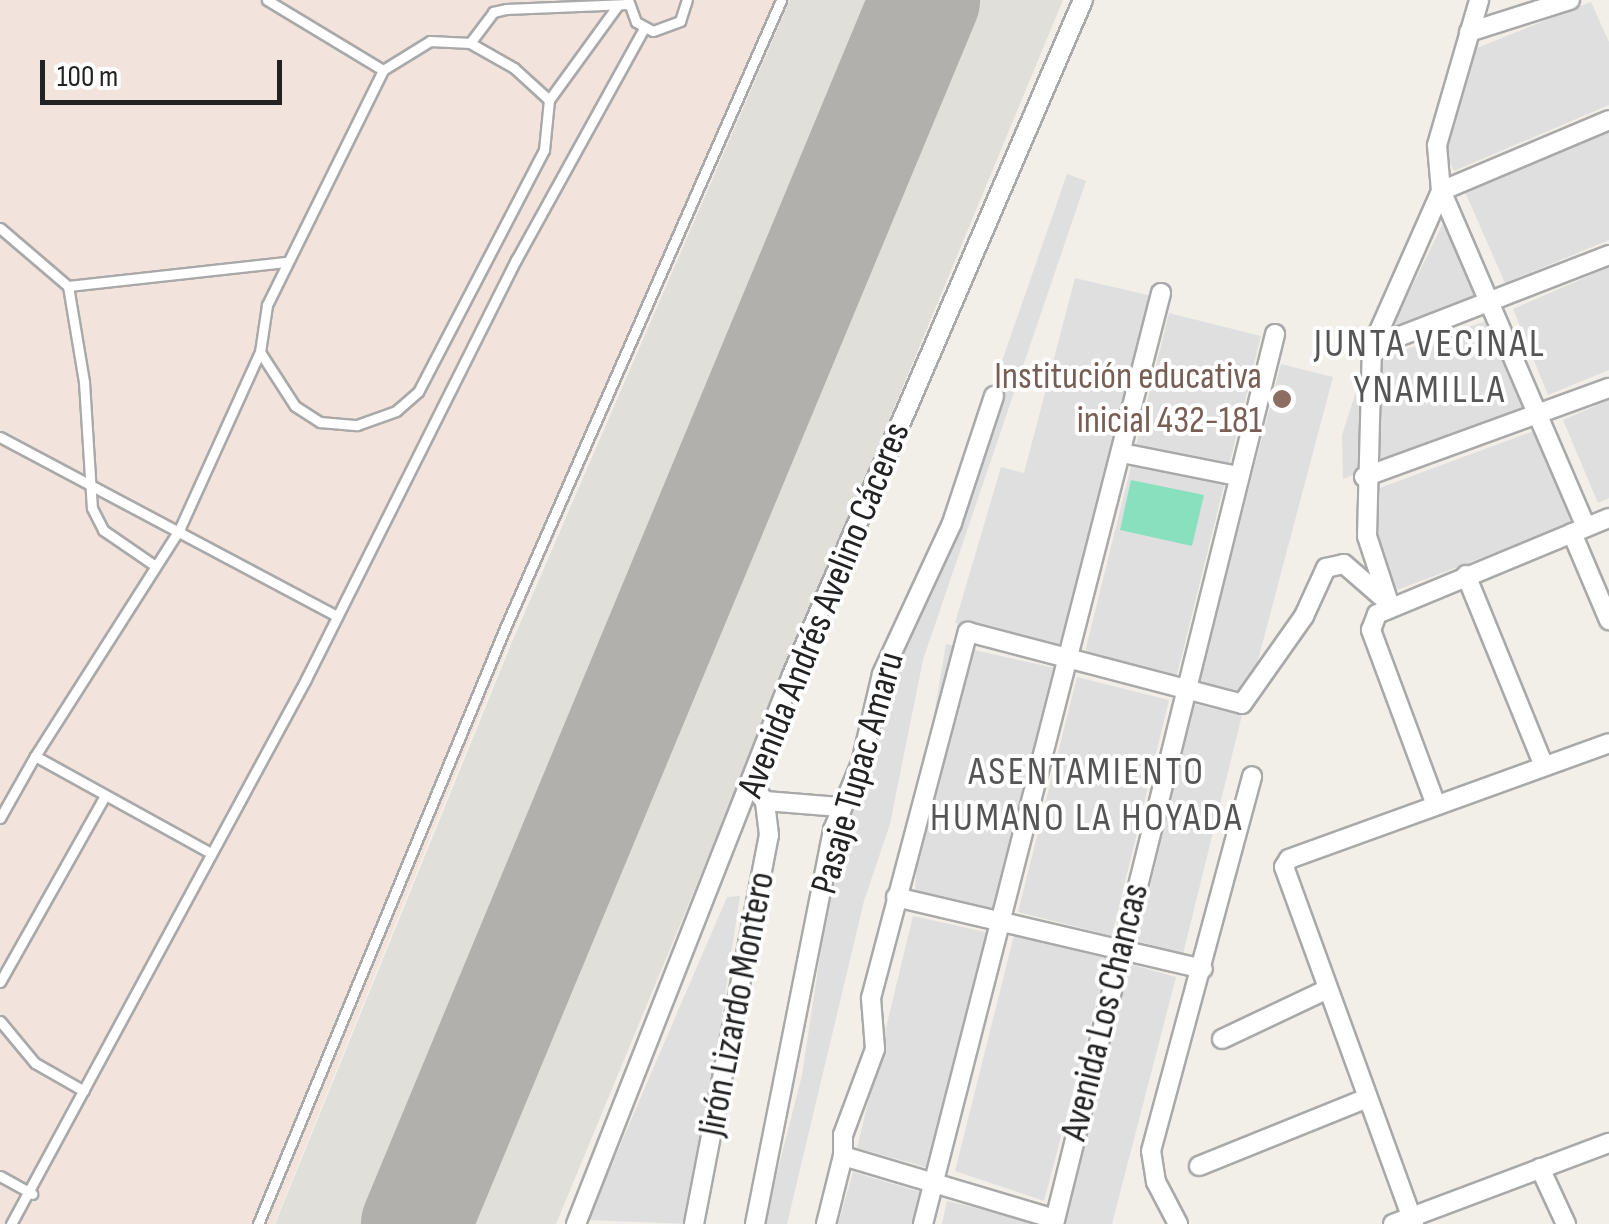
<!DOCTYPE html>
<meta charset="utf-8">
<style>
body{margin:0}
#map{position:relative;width:1609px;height:1224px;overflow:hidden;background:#f2efe9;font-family:"Sofia Sans Condensed",sans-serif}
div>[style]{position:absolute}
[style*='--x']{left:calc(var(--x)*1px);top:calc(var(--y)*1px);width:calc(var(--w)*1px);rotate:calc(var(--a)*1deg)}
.residential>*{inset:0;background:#e0dfdf}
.military>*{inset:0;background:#f3e3dd}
.airport>*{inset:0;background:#e1dfda}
.pitch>*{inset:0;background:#88e0be}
.runway>*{height:110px;margin:-55px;padding:0 55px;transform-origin:55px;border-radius:55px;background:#b1b0ac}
.roads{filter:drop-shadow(2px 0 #a9a9a9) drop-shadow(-2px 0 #a9a9a9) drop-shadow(0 2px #a9a9a9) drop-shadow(0 -2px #a9a9a9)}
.service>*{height:9px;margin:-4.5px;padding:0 4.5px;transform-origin:4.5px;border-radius:4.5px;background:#fff}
.minor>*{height:18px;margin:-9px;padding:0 9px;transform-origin:9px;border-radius:9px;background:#fff}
.dots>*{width:28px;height:28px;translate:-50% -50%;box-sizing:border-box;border:5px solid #fff;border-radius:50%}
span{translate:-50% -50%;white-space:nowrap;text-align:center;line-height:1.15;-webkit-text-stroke:8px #fff;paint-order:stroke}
.education-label{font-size:38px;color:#785e54}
.right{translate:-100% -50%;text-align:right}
.street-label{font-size:38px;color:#222}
.neighbourhood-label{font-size:40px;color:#555;letter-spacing:2.5px}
.scale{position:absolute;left:40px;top:60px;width:242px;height:45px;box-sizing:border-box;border:5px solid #222;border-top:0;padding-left:12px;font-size:30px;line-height:35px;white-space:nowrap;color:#222;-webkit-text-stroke:8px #fff;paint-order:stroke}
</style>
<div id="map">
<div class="residential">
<i style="clip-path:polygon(1591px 2px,1609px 42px,1609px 105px,1454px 171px,1441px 145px,1462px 54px)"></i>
<i style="clip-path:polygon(1609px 127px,1609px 240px,1505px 283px,1465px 192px)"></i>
<i style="clip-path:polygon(1067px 174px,1086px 181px,923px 660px,890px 824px,864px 901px,787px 1224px,764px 1224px,802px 1075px,841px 817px,862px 807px,882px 706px)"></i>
<i style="clip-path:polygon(1447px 215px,1484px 299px,1390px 332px)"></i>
<i style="clip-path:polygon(1609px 267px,1609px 370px,1548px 395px,1513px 309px)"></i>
<i style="clip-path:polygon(1075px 278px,1152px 296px,1062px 646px,955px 623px,1001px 467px,1024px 473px)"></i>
<i style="clip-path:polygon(1169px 313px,1261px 336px,1177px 675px,1084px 656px)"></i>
<i style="clip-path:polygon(1491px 319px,1530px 409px,1343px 479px,1342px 435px,1365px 364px)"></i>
<i style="clip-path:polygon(1281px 364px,1333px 377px,1249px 694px,1199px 681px)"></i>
<i style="clip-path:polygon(1609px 400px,1609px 498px,1598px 503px,1563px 420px)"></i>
<i style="clip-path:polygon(1539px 429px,1580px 520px,1392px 592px,1358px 496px)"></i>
<i style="clip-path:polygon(946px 644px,1055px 668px,996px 909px,915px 893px,919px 804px)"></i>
<i style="clip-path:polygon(1077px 677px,1169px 700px,1112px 936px,1018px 912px)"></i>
<i style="clip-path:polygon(1194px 704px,1242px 715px,1183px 954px,1137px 941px)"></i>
<i style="clip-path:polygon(740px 896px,690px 1224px,588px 1220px,727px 897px)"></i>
<i style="clip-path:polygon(913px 916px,990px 933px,932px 1169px,857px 1148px)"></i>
<i style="clip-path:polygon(1014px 935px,1108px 959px,1044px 1201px,955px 1171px)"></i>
<i style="clip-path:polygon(1130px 964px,1176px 977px,1112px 1224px,1063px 1224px)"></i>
<i style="clip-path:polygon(853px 1172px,924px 1193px,916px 1224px,838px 1224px)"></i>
<i style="clip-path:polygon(947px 1201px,1038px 1223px,1038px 1224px,942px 1224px)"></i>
</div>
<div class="military">
<i style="clip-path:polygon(0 0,790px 0,521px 613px,274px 1224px,0 1224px)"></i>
</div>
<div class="airport">
<i style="clip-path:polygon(790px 0,1063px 0,556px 1224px,275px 1224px,512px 642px)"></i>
</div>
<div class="pitch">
<i style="clip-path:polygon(1131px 480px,1204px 495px,1192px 546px,1120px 530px)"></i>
</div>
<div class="runway">
<i style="--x:416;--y:1224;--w:1326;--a:-67.42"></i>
</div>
<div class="roads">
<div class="service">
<i style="--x:267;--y:0;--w:135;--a:31.1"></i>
<i style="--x:628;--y:0;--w:23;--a:70"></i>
<i style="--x:636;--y:22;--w:19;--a:28"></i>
<i style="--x:653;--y:31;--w:29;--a:-20"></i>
<i style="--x:680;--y:21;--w:22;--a:-72"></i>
<i style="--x:470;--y:43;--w:39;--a:-53"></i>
<i style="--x:493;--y:12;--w:13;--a:-13"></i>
<i style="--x:506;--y:9;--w:122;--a:-2.3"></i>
<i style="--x:0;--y:228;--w:89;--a:40.5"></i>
<i style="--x:68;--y:286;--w:97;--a:80.5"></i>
<i style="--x:84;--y:382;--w:126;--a:86.4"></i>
<i style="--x:92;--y:508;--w:25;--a:63"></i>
<i style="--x:103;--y:530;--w:62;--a:34.5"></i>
<i style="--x:68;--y:286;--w:219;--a:-6.3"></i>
<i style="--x:260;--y:352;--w:64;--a:57.1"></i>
<i style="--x:295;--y:406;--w:30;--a:33"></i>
<i style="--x:320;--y:422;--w:37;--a:5"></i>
<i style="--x:357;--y:425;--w:41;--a:-19.7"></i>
<i style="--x:396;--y:411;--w:29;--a:-41"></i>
<i style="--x:418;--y:392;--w:273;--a:-62.5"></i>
<i style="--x:544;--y:150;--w:50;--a:-84.3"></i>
<i style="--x:549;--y:100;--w:117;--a:-54"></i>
<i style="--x:0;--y:437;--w:382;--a:28"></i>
<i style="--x:35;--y:756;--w:270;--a:-57.5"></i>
<i style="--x:180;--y:528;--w:193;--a:-65.6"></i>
<i style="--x:260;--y:352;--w:48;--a:-81.5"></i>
<i style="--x:267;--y:305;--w:262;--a:-63.7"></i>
<i style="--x:383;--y:70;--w:55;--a:-31.7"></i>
<i style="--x:430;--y:41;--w:40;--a:2.9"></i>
<i style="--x:470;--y:43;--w:51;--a:29.6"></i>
<i style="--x:514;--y:68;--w:47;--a:42.4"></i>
<i style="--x:0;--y:818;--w:71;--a:-60.6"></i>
<i style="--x:35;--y:756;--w:196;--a:28.9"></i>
<i style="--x:0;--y:982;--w:214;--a:-60.6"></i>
<i style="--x:0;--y:1021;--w:55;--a:50.2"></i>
<i style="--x:35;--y:1063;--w:56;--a:29.7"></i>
<i style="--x:0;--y:1176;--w:37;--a:29"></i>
<i style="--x:11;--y:1224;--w:620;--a:-61.57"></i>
<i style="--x:306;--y:679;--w:469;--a:-63.4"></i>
<i style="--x:516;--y:260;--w:265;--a:-61.1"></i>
<i style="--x:258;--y:1224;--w:645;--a:-67.49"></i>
<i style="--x:505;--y:628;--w:686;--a:-66.27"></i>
</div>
<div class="minor">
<i style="--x:1469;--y:32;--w:106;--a:-17.6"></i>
<i style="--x:1372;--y:347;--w:254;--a:-21.2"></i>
<i style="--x:1122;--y:453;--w:117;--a:11.3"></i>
<i style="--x:1364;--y:477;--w:261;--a:-20"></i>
<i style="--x:1586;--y:527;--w:366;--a:-113.3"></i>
<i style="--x:1441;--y:191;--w:182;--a:-22.9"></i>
<i style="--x:1572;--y:533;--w:95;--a:67"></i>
<i style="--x:1466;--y:575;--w:206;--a:67.8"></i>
<i style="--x:1388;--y:600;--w:67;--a:-108.2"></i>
<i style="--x:1367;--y:536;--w:189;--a:-88.5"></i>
<i style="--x:1372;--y:347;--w:171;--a:-66.1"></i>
<i style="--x:1441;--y:191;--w:46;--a:-95"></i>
<i style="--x:1437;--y:145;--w:151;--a:-73.8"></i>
<i style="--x:765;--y:801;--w:75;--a:4.6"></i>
<i style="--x:1436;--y:805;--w:187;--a:-110.4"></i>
<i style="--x:1371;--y:630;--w:17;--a:-69"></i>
<i style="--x:1377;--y:614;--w:251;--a:-22.5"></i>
<i style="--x:896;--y:897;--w:315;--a:13.2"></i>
<i style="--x:1222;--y:1039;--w:117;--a:-25.3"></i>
<i style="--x:843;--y:1156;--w:21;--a:-90"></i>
<i style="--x:843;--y:1135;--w:92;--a:-69.6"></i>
<i style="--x:875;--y:1049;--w:51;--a:-94.5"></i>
<i style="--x:871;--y:998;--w:379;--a:-75.2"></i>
<i style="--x:968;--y:632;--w:283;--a:14.7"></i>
<i style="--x:1242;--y:704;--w:108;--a:-54.8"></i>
<i style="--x:1304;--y:616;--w:53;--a:-65.4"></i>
<i style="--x:1326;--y:568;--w:18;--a:-13"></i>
<i style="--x:1344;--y:564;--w:61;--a:41"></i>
<i style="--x:1199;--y:1166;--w:181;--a:-22"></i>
<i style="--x:1540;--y:1168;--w:62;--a:65.1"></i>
<i style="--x:576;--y:1224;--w:590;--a:-68.52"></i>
<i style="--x:792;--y:675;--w:735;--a:-66.68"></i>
<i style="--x:694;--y:1224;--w:396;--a:-79.1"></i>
<i style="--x:769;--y:835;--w:34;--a:-97"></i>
<i style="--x:765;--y:801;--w:18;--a:-131"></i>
<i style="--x:755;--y:1224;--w:402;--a:-78.8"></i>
<i style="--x:833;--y:830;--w:73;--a:-67.3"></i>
<i style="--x:861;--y:763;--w:91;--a:-76.7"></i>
<i style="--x:882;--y:674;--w:166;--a:-65.1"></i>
<i style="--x:952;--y:523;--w:134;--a:-71.7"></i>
<i style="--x:826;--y:1224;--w:70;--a:-76"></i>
<i style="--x:843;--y:1156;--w:221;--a:16.6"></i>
<i style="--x:923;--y:1224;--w:961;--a:-75.66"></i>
<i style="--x:1054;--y:1224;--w:917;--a:-76.05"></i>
<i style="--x:1178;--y:1224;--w:47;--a:-117.6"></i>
<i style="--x:1156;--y:1182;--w:31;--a:-99"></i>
<i style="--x:1151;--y:1151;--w:388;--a:-74.9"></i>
<i style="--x:1393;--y:1224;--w:231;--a:-20.6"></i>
<i style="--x:1414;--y:1224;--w:380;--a:-110"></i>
<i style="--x:1284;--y:867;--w:9;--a:-58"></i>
<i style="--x:1289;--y:859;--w:340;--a:-19.9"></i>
</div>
</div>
<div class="dots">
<i style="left:1282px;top:399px;background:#8d6e63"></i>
</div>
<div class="education-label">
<span class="right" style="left:1262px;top:399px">Institución educativa<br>inicial 432-181</span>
</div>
<div class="street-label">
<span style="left:824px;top:610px;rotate:-68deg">Avenida Andrés Avelino Cáceres</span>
<span style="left:858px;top:773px;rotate:-74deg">Pasaje Tupac Amaru</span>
<span style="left:737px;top:1004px;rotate:-79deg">Jirón Lizardo Montero</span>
<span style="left:1105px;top:1012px;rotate:-76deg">Avenida Los Chancas</span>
</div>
<div class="neighbourhood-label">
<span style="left:1430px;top:367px">JUNTA VECINAL<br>YNAMILLA</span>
<span style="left:1087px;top:795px">ASENTAMIENTO<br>HUMANO LA HOYADA</span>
</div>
<div class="scale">100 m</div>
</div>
